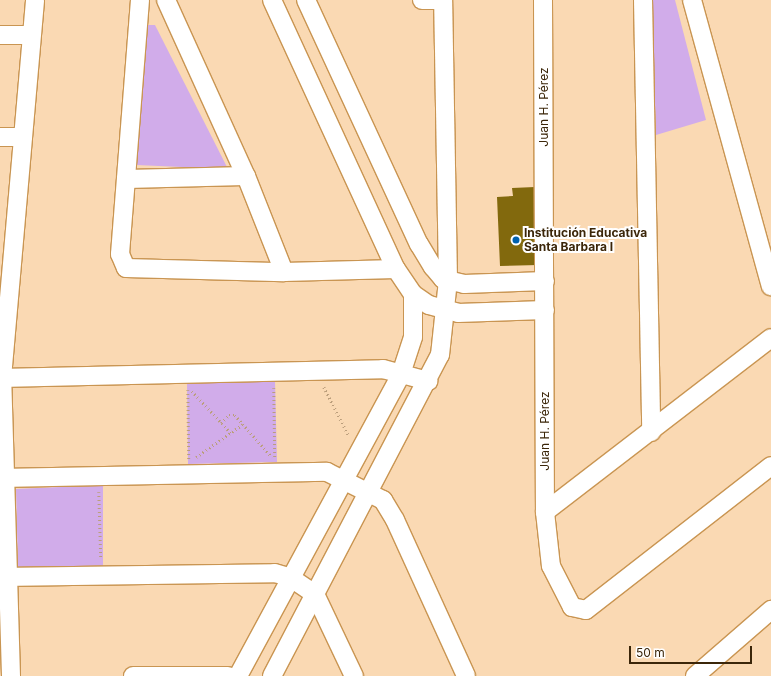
<!DOCTYPE html>
<meta charset="utf-8">
<style>
body{margin:0}
#map{position:relative;width:771px;height:676px;overflow:hidden;background:#fad9b3;font-family:Inter,sans-serif}
div>[style]{position:absolute}
[style*='--x']{left:calc(var(--x)*1px);top:calc(var(--y)*1px);width:calc(var(--w)*1px);rotate:calc(var(--a)*1deg)}
.green>*{inset:0;background:#d1acea}
.building>*{inset:0;background:#82690d}
.path>*{height:2.5px;margin-top:-1.25px;transform-origin:0;background:repeating-linear-gradient(90deg,#bb9e7b 0 1px,transparent 0 4px)}
.roads{filter:drop-shadow(1px 0 #c99552) drop-shadow(-1px 0 #c99552) drop-shadow(0 1px #c99552) drop-shadow(0 -1px #c99552)}
.minor>*{height:18px;margin:-9px;padding:0 9px;transform-origin:9px;border-radius:9px;background:#fff}
.dots>*{width:11px;height:11px;translate:-50% -50%;box-sizing:border-box;border:2px solid #fff;border-radius:50%}
span{translate:-50% -50%;white-space:nowrap;text-align:center;line-height:1.15;-webkit-text-stroke:4px #fff;paint-order:stroke}
.street-label{font-size:12px;color:#3b2609}
.poi-label{font-size:12px;color:#3b2609;font-weight:700}
.left{translate:0 -50%;text-align:left}
.scale{position:absolute;left:629px;top:646px;width:123px;height:18px;box-sizing:border-box;border:2px solid #3b2609;border-top:0;padding-left:5px;font-size:12px;line-height:14px;white-space:nowrap;color:#3b2609;-webkit-text-stroke:3px #fff;paint-order:stroke}
</style>
<div id="map">
<div class="green">
<i style="clip-path:polygon(652px 0,675px 0,706px 120px,656px 135px)"></i>
<i style="clip-path:polygon(148px 25px,155px 25px,228px 169px,136px 165px)"></i>
<i style="clip-path:polygon(187px 382px,275px 382px,277px 462px,188px 464px)"></i>
<i style="clip-path:polygon(103px 485px,103px 567px,18px 568px,16px 489px)"></i>
</div>
<div class="building">
<i style="clip-path:polygon(535px 187px,538px 265px,500px 266px,497px 197px,513px 196px,512px 188px)"></i>
</div>
<div class="path">
<i style="--x:324;--y:387;--w:55;--a:63"></i>
<i style="--x:274;--y:388;--w:69;--a:89.2"></i>
<i style="--x:188;--y:390;--w:69;--a:89.2"></i>
<i style="--x:192;--y:391;--w:57;--a:47.1"></i>
<i style="--x:221;--y:423;--w:11;--a:-45"></i>
<i style="--x:229;--y:415;--w:6;--a:0"></i>
<i style="--x:235;--y:415;--w:56;--a:48.6"></i>
<i style="--x:196;--y:457;--w:57;--a:-35.1"></i>
<i style="--x:99;--y:492;--w:67;--a:88.3"></i>
</div>
<div class="roads">
<div class="minor">
<i style="--x:140;--y:0;--w:255;--a:94.5"></i>
<i style="--x:120;--y:254;--w:15;--a:67"></i>
<i style="--x:126;--y:268;--w:158;--a:1.5"></i>
<i style="--x:284;--y:272;--w:112;--a:-1.5"></i>
<i style="--x:166;--y:0;--w:193;--a:65.6"></i>
<i style="--x:246;--y:176;--w:103;--a:68.4"></i>
<i style="--x:272;--y:0;--w:296;--a:65.3"></i>
<i style="--x:396;--y:269;--w:30;--a:56"></i>
<i style="--x:413;--y:294;--w:19;--a:35"></i>
<i style="--x:429;--y:305;--w:30;--a:15"></i>
<i style="--x:458;--y:313;--w:87;--a:-2"></i>
<i style="--x:306;--y:0;--w:269;--a:65.2"></i>
<i style="--x:419;--y:244;--w:27;--a:59"></i>
<i style="--x:433;--y:267;--w:16;--a:50"></i>
<i style="--x:443;--y:279;--w:22;--a:13"></i>
<i style="--x:464;--y:284;--w:81;--a:-2.1"></i>
<i style="--x:422;--y:0;--w:19;--a:0"></i>
<i style="--x:543;--y:0;--w:512;--a:89.78"></i>
<i style="--x:545;--y:512;--w:54;--a:83.7"></i>
<i style="--x:551;--y:566;--w:46;--a:62.9"></i>
<i style="--x:572;--y:607;--w:14;--a:12"></i>
<i style="--x:586;--y:610;--w:234;--a:-37.9"></i>
<i style="--x:643;--y:0;--w:432;--a:88.9"></i>
<i style="--x:692;--y:0;--w:297;--a:74.6"></i>
<i style="--x:0;--y:35;--w:31;--a:0"></i>
<i style="--x:0;--y:137;--w:23;--a:0"></i>
<i style="--x:126;--y:179;--w:120;--a:-1.4"></i>
<i style="--x:0;--y:378;--w:383;--a:-1.3"></i>
<i style="--x:383;--y:369;--w:47;--a:14.9"></i>
<i style="--x:0;--y:478;--w:327;--a:-1.1"></i>
<i style="--x:327;--y:472;--w:63;--a:26.6"></i>
<i style="--x:383;--y:500;--w:23;--a:59"></i>
<i style="--x:395;--y:520;--w:171;--a:65.5"></i>
<i style="--x:545;--y:512;--w:285;--a:-37.6"></i>
<i style="--x:0;--y:577;--w:275;--a:-0.8"></i>
<i style="--x:275;--y:573;--w:17;--a:17"></i>
<i style="--x:291;--y:578;--w:29;--a:34"></i>
<i style="--x:315;--y:594;--w:91;--a:64.6"></i>
<i style="--x:11;--y:676;--w:298;--a:-91.7"></i>
<i style="--x:2;--y:378;--w:379;--a:-85"></i>
<i style="--x:133;--y:676;--w:95;--a:0"></i>
<i style="--x:238;--y:676;--w:343;--a:-61.6"></i>
<i style="--x:401;--y:374;--w:39;--a:-72"></i>
<i style="--x:413;--y:337;--w:43;--a:-90"></i>
<i style="--x:272;--y:676;--w:362;--a:-62.4"></i>
<i style="--x:440;--y:355;--w:75;--a:-83.9"></i>
<i style="--x:448;--y:280;--w:280;--a:-91"></i>
<i style="--x:695;--y:676;--w:101;--a:-41"></i>
</div>
</div>
<div class="dots">
<i style="left:516px;top:240px;background:#0161ae"></i>
</div>
<div class="street-label">
<span style="left:544px;top:107px;rotate:-90deg">Juan H. Pérez</span>
<span style="left:545px;top:431px;rotate:-90deg">Juan H. Pérez</span>
</div>
<div class="poi-label">
<span class="left" style="left:524px;top:240px">Institución Educativa<br>Santa Barbara I</span>
</div>
<div class="scale">50 m</div>
</div>
